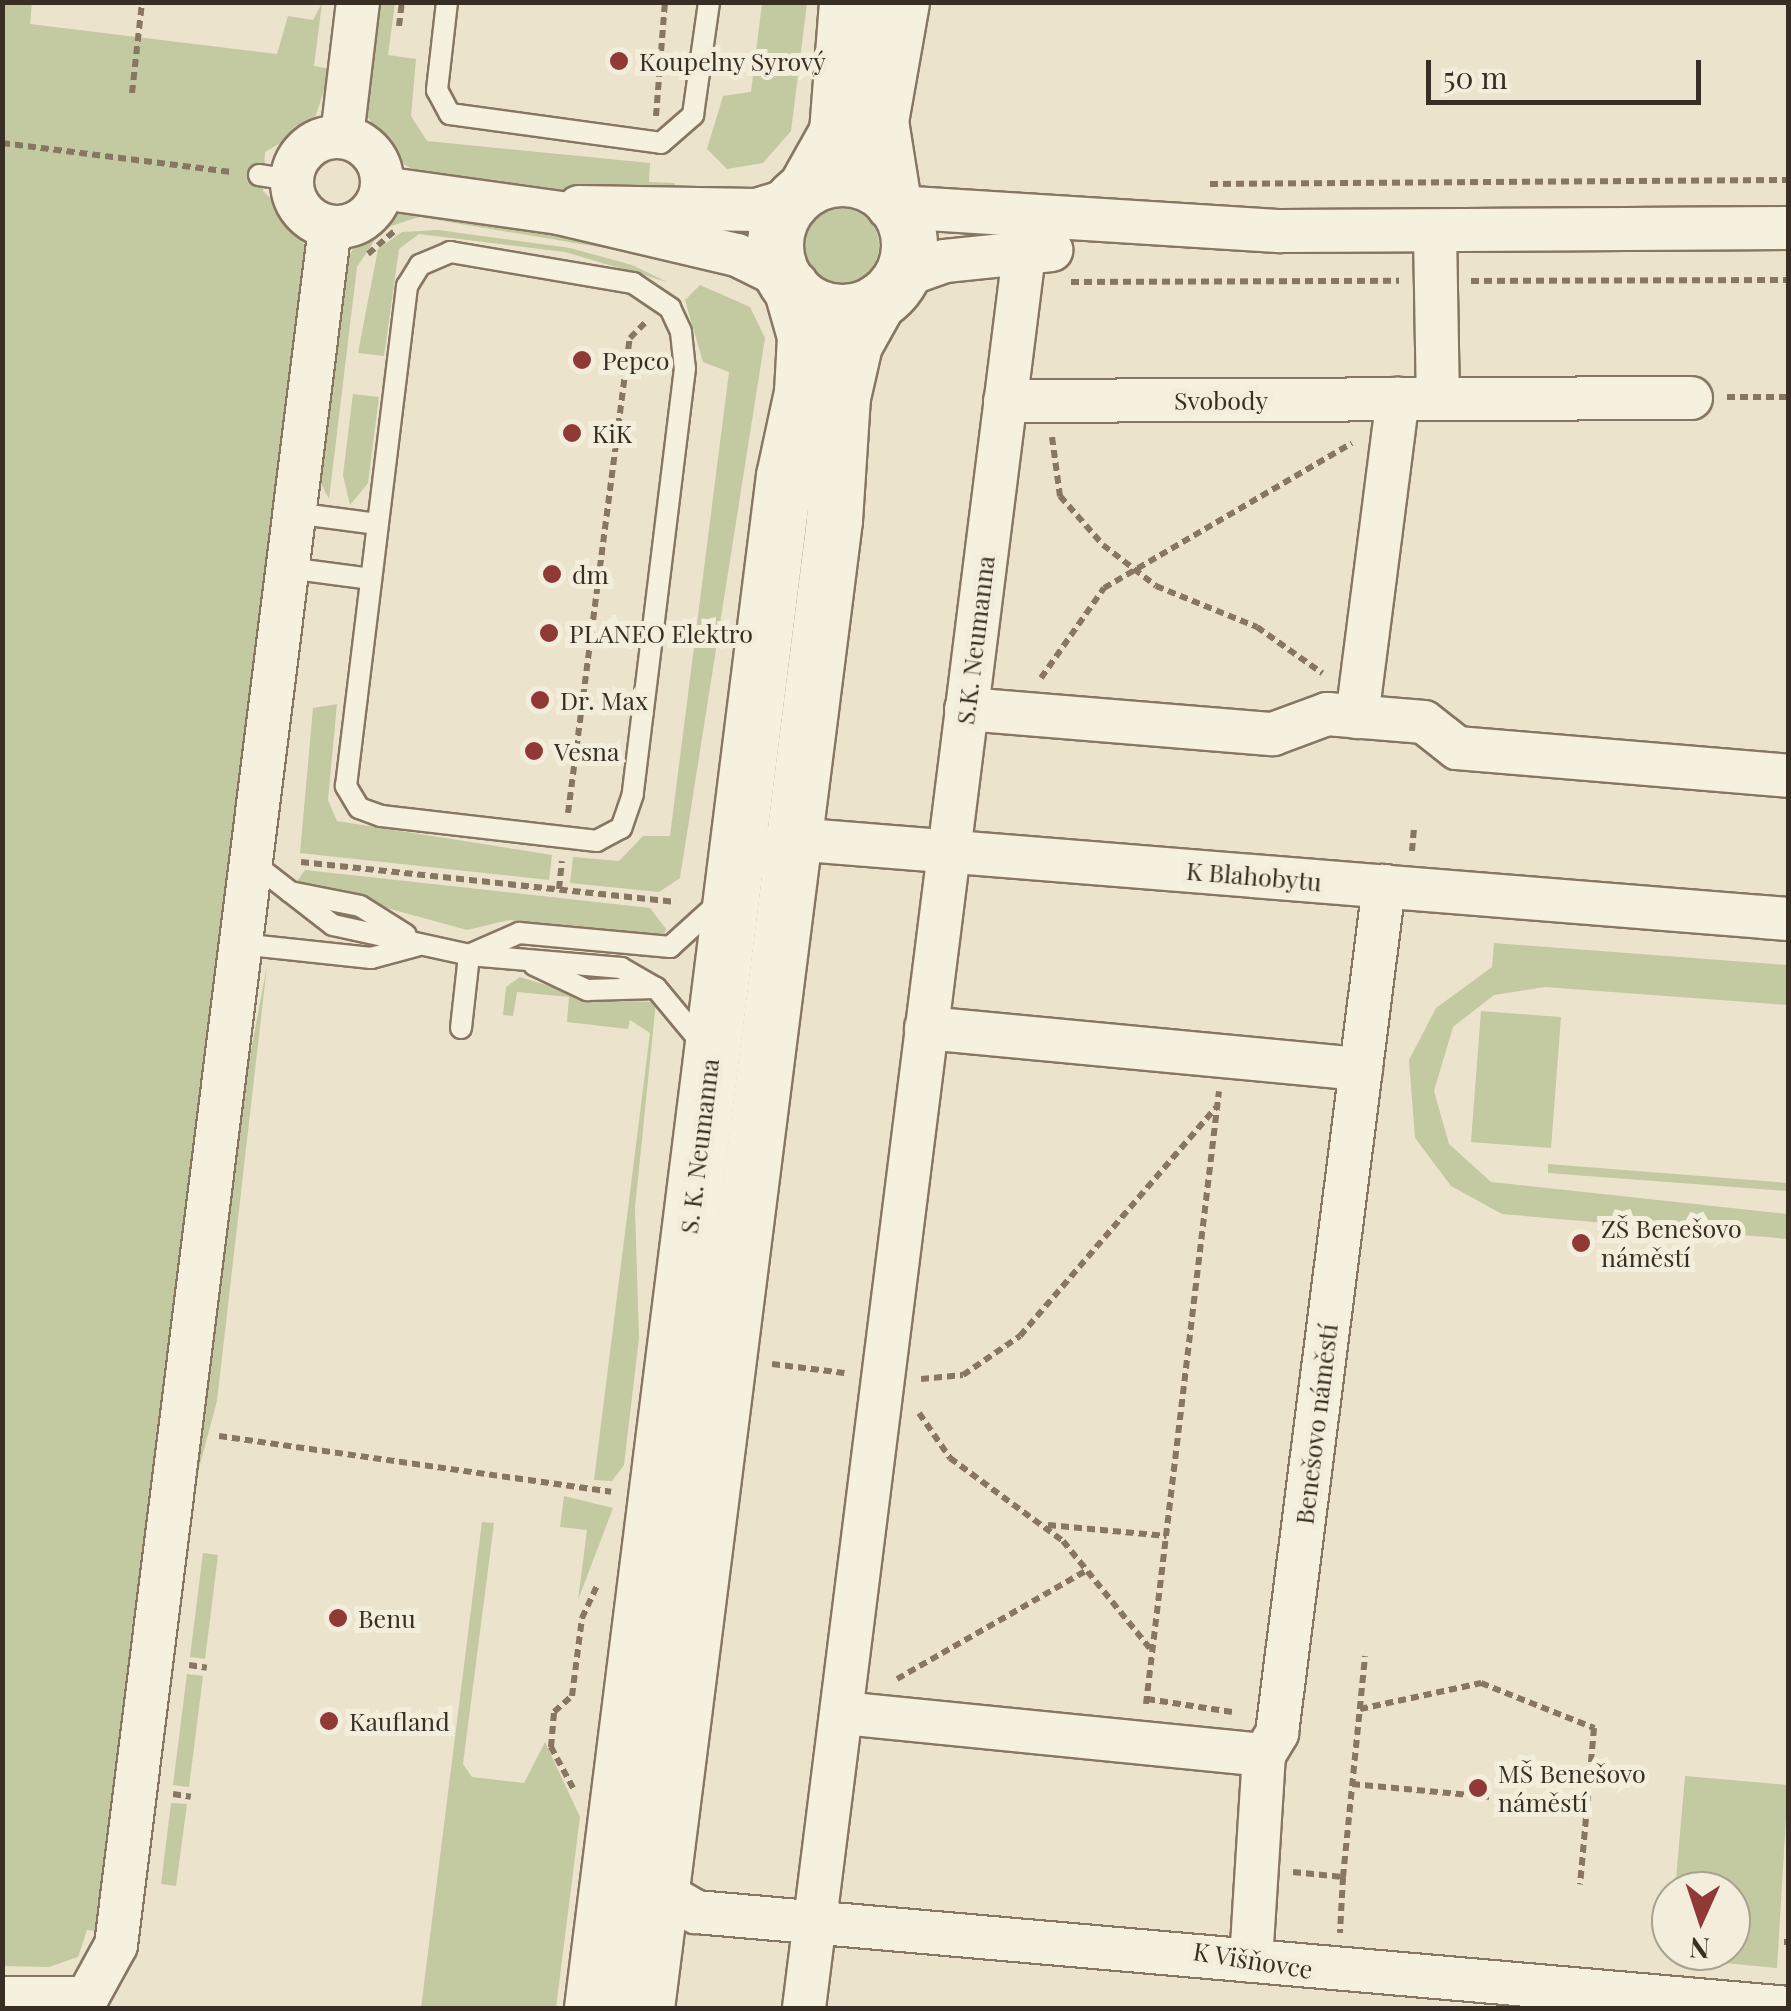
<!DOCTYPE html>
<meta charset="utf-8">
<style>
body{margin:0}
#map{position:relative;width:1791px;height:2011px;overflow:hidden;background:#ebe3cc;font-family:"Playfair Display",serif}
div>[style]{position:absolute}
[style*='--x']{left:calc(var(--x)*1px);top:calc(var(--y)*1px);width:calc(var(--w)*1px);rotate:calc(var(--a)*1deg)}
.green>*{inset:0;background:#c3c9a1}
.round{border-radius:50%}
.path>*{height:6px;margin-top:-3px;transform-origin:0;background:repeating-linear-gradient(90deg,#877661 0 8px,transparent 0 13px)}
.roads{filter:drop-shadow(2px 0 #877661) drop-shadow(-2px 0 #877661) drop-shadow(0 2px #877661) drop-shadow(0 -2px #877661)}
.lane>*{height:20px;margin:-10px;padding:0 10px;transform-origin:10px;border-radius:10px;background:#f6f0df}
.street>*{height:42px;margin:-21px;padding:0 21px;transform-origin:21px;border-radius:21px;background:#f6f0df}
.street>.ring{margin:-21px;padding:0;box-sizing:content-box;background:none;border:42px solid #f6f0df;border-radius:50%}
.secondary>*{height:55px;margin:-27.5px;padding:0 27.5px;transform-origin:27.5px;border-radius:27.5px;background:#f6f0df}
.secondary>.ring{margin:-27.5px;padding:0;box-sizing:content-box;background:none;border:55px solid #f6f0df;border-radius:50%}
.dots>*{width:28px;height:28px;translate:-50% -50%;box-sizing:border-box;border:5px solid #f3eddb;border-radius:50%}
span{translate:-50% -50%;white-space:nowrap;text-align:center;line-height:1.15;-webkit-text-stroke:10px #f3eddb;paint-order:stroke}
.poi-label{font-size:25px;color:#392e23}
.left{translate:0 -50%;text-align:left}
.street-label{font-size:25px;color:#392e23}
.frame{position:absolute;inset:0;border:5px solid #392e23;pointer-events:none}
.north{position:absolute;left:1651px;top:1871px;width:100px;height:100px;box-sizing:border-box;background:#f3eddb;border:2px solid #a9a191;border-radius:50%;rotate:183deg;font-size:28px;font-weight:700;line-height:40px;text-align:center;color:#392e23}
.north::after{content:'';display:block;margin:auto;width:35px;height:45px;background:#903937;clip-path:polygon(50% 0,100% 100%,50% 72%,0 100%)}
.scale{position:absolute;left:1426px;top:60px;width:275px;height:45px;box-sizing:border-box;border:5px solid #392e23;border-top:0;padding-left:12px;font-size:30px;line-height:35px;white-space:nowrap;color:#392e23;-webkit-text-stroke:8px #f3eddb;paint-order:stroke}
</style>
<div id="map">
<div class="green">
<i style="clip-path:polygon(3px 3px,32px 3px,30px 24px,277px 54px,288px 16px,313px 20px,322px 3px,314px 66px,331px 69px,313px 124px,265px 152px,263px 191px,297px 224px,307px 254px,98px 1931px,87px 1930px,78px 1957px,49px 1967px,3px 1966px)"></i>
<i style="clip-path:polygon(376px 3px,395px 3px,388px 55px,416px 59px,411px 116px,427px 141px,650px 163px,649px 182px,675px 183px,675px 191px,552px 190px,420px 173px,394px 159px,366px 114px)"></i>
<i style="clip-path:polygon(762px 3px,807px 3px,791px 131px,763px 163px,727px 169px,707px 149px,723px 96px,751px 92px)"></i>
<i class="round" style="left:803px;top:208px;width:76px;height:76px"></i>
<i style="clip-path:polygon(401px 211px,549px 226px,665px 258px,419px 217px,382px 229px,357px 267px,329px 499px,318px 478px,345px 263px,362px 233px)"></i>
<i style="clip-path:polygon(438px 230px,570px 248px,632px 265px,667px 282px,565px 252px,419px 234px,399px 249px,384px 356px,358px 353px,378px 249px,402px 232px)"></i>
<i style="clip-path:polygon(700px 285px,750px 307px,765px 338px,680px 878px,659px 892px,570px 883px,573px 857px,619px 861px,643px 836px,670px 836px,729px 372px,703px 362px,685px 300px)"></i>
<i style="clip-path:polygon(353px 394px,379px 397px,368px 483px,350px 505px,343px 475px)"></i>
<i style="clip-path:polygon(337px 704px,328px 800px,337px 821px,552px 855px,549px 880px,300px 853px,313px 708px)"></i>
<i style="clip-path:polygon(305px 870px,650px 908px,666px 929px,664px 936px,509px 920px,467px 930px,296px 883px)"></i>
<i style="clip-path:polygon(1494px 943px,1788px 965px,1788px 1005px,1545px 987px,1494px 995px,1453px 1027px,1434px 1091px,1449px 1144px,1491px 1182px,1788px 1214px,1788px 1239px,1502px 1214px,1451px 1186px,1415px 1138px,1409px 1060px,1436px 1008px,1492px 967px)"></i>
<i style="clip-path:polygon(267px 966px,217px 1401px,199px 1468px,137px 1936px,231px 1156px)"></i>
<i style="clip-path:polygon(520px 977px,594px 1000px,656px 1002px,635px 1208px,639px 1338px,624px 1465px,612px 1481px,594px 1480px,650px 1033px,630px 1020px,628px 1029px,567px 1022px,569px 997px,517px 992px,513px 1016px,503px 1015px,506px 987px)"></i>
<i style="clip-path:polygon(1481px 1011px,1561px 1017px,1551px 1148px,1471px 1142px)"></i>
<i style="clip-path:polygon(1548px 1164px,1788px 1183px,1788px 1191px,1548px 1173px)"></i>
<i style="clip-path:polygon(564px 1496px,613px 1508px,578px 1600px,587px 1530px,560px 1527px)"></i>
<i style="clip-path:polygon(482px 1522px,494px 1523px,463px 1764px,472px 1777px,524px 1783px,545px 1742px,580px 1817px,556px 2008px,421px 2008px)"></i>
<i style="clip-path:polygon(203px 1553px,218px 1555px,205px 1659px,190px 1657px)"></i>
<i style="clip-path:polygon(187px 1674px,203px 1676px,189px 1787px,173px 1785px)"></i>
<i style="clip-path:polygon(1685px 1776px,1788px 1785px,1777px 1968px,1670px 1958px,1671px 1942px,1671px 1951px,1731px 1951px,1731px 1891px,1675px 1891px)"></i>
<i style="clip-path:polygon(171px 1803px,187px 1804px,176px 1886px,161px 1884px)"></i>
</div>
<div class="path">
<i style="--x:399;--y:26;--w:24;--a:-83"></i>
<i style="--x:132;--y:93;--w:92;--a:-83.7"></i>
<i style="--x:656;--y:116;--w:114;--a:-85.5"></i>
<i style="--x:2;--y:143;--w:233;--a:7.2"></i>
<i style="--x:1210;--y:184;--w:578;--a:-0.4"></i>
<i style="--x:368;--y:254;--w:37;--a:-41"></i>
<i style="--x:1471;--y:281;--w:317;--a:-0.2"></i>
<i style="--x:1071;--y:282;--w:328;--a:-0.2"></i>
<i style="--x:1727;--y:397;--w:61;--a:0"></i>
<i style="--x:1052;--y:437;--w:60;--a:82.3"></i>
<i style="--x:1060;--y:496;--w:65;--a:48.7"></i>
<i style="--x:1103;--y:545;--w:67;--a:37.7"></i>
<i style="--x:1156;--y:586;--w:109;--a:22.1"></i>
<i style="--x:1257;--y:627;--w:80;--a:35.3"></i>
<i style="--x:1041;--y:678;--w:110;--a:-55"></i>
<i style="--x:1104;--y:588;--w:287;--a:-30.3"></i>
<i style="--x:568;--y:813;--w:479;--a:-82.6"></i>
<i style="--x:630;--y:338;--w:23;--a:-45"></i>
<i style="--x:1412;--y:851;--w:24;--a:-85"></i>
<i style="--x:301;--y:862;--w:377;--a:6.1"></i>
<i style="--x:559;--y:889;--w:28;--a:-84"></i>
<i style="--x:772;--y:1364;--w:73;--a:7.1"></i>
<i style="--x:921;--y:1379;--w:42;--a:-5.4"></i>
<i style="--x:963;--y:1375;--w:69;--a:-34.4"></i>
<i style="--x:1020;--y:1336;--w:301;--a:-49.4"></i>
<i style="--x:919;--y:1413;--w:55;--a:55.4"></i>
<i style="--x:950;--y:1458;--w:140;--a:36.3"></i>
<i style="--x:1063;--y:1541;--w:141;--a:51"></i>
<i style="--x:219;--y:1436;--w:396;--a:8.1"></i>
<i style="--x:1048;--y:1525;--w:119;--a:5.3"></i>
<i style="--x:189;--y:1665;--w:18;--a:9"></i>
<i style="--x:897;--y:1679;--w:219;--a:-29.8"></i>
<i style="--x:1147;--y:1699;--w:86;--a:8.7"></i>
<i style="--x:1146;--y:1704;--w:617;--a:-83.21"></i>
<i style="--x:1360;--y:1709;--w:124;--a:-12.1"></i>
<i style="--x:1481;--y:1683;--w:122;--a:21.7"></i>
<i style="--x:1594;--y:1728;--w:157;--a:95.1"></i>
<i style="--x:1352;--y:1784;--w:236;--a:5.3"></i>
<i style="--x:573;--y:1788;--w:47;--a:-118.2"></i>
<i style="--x:551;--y:1747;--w:35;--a:-85"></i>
<i style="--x:554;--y:1712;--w:24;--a:-42"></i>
<i style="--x:572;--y:1696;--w:79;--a:-82.7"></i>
<i style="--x:582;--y:1618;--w:38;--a:-65"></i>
<i style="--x:173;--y:1794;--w:18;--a:9"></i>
<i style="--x:1293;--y:1872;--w:50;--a:5.7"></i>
<i style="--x:1343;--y:1877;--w:56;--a:93.1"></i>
<i style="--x:1343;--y:1877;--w:222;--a:-84.3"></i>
<i style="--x:1784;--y:1942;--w:4;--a:0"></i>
</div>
<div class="roads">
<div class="lane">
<i style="--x:447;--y:2;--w:89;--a:96.5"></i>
<i style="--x:437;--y:90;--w:27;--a:62"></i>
<i style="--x:450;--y:114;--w:213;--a:7.8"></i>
<i style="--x:661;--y:143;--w:43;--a:-41.2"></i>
<i style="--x:693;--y:115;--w:114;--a:-81.9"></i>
<i style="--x:259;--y:175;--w:33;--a:9"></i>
<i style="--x:450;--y:252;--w:186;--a:9.6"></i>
<i style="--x:633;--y:283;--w:45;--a:34"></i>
<i style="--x:670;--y:308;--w:26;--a:65"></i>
<i style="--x:681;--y:332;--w:36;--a:84"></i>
<i style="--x:685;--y:368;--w:429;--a:97"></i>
<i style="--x:633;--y:794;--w:36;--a:109"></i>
<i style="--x:621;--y:828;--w:27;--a:152"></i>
<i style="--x:597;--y:841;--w:217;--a:-173.4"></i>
<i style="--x:381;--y:816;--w:23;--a:-160"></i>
<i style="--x:359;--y:808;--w:26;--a:-121"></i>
<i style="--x:346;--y:786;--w:504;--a:-83.04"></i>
<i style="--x:407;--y:286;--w:25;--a:-58"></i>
<i style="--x:420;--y:265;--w:33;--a:-23"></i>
<i style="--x:294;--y:513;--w:84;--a:7.5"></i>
<i style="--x:288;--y:568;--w:84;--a:7.5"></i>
<i style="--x:253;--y:863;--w:101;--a:37.8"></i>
<i style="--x:333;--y:925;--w:139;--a:12.4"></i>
<i style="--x:469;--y:955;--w:153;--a:4.9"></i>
<i style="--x:621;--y:968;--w:40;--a:29.7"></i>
<i style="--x:290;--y:892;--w:71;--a:11.3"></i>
<i style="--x:360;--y:906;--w:54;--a:32.2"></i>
<i style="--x:240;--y:944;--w:132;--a:6.1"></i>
<i style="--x:371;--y:958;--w:47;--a:-14.9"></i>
<i style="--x:469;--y:955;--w:55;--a:-23.7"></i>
<i style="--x:519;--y:933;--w:152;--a:5.3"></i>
<i style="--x:670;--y:947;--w:59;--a:-42.3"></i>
<i style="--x:534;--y:965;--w:59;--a:25.3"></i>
<i style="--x:587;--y:990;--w:69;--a:-1.7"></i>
<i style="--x:656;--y:988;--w:77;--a:50.3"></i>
<i style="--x:461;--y:1028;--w:73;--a:-83.7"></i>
</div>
<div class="street">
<i style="--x:342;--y:136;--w:135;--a:-83.2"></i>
<i class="ring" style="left:292px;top:137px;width:48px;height:48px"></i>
<i style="--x:382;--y:188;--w:179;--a:8"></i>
<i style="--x:559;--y:213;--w:183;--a:13.3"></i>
<i style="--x:737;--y:255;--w:52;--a:26.1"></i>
<i style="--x:579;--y:207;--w:177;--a:1"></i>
<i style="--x:756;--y:210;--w:42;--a:-16.7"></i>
<i style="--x:896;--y:207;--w:386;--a:3.6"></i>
<i style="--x:1281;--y:231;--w:507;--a:-0.34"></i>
<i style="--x:1435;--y:232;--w:167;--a:89"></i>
<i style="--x:900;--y:277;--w:48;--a:-19.6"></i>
<i style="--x:945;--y:261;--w:107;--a:-5.9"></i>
<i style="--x:1005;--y:401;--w:686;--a:-0.25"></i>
<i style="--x:966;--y:709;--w:308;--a:4.7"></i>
<i style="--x:1273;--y:734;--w:58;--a:-20.3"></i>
<i style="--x:1327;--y:714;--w:97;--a:4.7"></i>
<i style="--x:1424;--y:722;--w:42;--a:38.2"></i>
<i style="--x:1457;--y:748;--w:332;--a:4.8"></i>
<i style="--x:1357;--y:717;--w:321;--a:-82.7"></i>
<i style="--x:767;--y:855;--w:31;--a:-32"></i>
<i style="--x:793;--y:839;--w:998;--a:4.6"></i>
<i style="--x:926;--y:1028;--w:437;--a:5.4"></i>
<i style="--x:842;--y:1713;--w:424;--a:5.7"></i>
<i style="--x:641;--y:1880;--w:64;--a:30.2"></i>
<i style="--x:696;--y:1912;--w:1096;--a:5.02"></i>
<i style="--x:1251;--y:1961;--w:206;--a:-86.4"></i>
<i style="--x:1264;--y:1755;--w:26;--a:-59"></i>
<i style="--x:1277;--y:1733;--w:854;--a:-82.8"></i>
<i style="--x:2;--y:1998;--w:85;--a:0"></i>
<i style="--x:87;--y:1998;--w:60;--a:-61.3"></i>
<i style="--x:116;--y:1945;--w:1731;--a:-82.9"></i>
<i style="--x:804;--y:2008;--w:1769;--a:-82.85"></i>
</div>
<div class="secondary">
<i class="ring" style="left:775px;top:178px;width:79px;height:79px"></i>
<i style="--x:805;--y:189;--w:65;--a:-60.7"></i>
<i style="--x:837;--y:132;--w:130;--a:-85.6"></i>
<i style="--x:893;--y:203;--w:83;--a:-99"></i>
<i style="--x:880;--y:121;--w:121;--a:-80"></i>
<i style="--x:592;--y:2008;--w:1544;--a:-82.86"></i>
<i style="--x:784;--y:476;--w:86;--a:-77.9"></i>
<i style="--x:802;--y:392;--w:56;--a:-86.9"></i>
<i style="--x:805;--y:336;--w:51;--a:-105.9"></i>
<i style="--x:646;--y:2008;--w:1500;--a:-82.8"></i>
<i style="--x:834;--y:520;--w:123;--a:-86.3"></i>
<i style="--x:842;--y:397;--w:54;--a:-77.2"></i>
<i style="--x:854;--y:344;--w:49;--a:-60.8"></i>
</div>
</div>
<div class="dots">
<i style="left:619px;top:61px;background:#903937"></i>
<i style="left:582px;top:360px;background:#903937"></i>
<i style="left:572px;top:433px;background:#903937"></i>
<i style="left:552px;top:574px;background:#903937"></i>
<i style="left:549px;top:633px;background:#903937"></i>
<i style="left:540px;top:700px;background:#903937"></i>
<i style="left:534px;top:751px;background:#903937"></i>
<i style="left:1581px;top:1243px;background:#903937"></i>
<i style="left:338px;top:1618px;background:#903937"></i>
<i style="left:329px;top:1721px;background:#903937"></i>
<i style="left:1478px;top:1788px;background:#903937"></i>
</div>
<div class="poi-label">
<span class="left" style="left:639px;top:61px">Koupelny Syrový</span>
<span class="left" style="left:602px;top:360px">Pepco</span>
<span class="left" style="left:592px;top:433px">KiK</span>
<span class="left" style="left:572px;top:574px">dm</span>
<span class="left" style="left:569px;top:633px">PLANEO Elektro</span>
<span class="left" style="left:560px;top:700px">Dr. Max</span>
<span class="left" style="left:554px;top:751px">Vesna</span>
<span class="left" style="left:1601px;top:1243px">ZŠ Benešovo<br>náměstí</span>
<span class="left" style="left:358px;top:1618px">Benu</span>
<span class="left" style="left:349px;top:1721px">Kaufland</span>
<span class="left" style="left:1498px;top:1788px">MŠ Benešovo<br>náměstí</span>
</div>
<div class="street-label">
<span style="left:1221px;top:400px">Svobody</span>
<span style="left:975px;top:640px;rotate:-83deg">S.K. Neumanna</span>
<span style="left:1254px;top:876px;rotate:5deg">K Blahobytu</span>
<span style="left:699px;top:1146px;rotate:-83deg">S. K. Neumanna</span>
<span style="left:1316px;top:1424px;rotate:-83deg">Benešovo náměstí</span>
<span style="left:1253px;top:1960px;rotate:9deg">K Višňovce</span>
</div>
<div class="frame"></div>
<div class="north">N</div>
<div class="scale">50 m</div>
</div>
